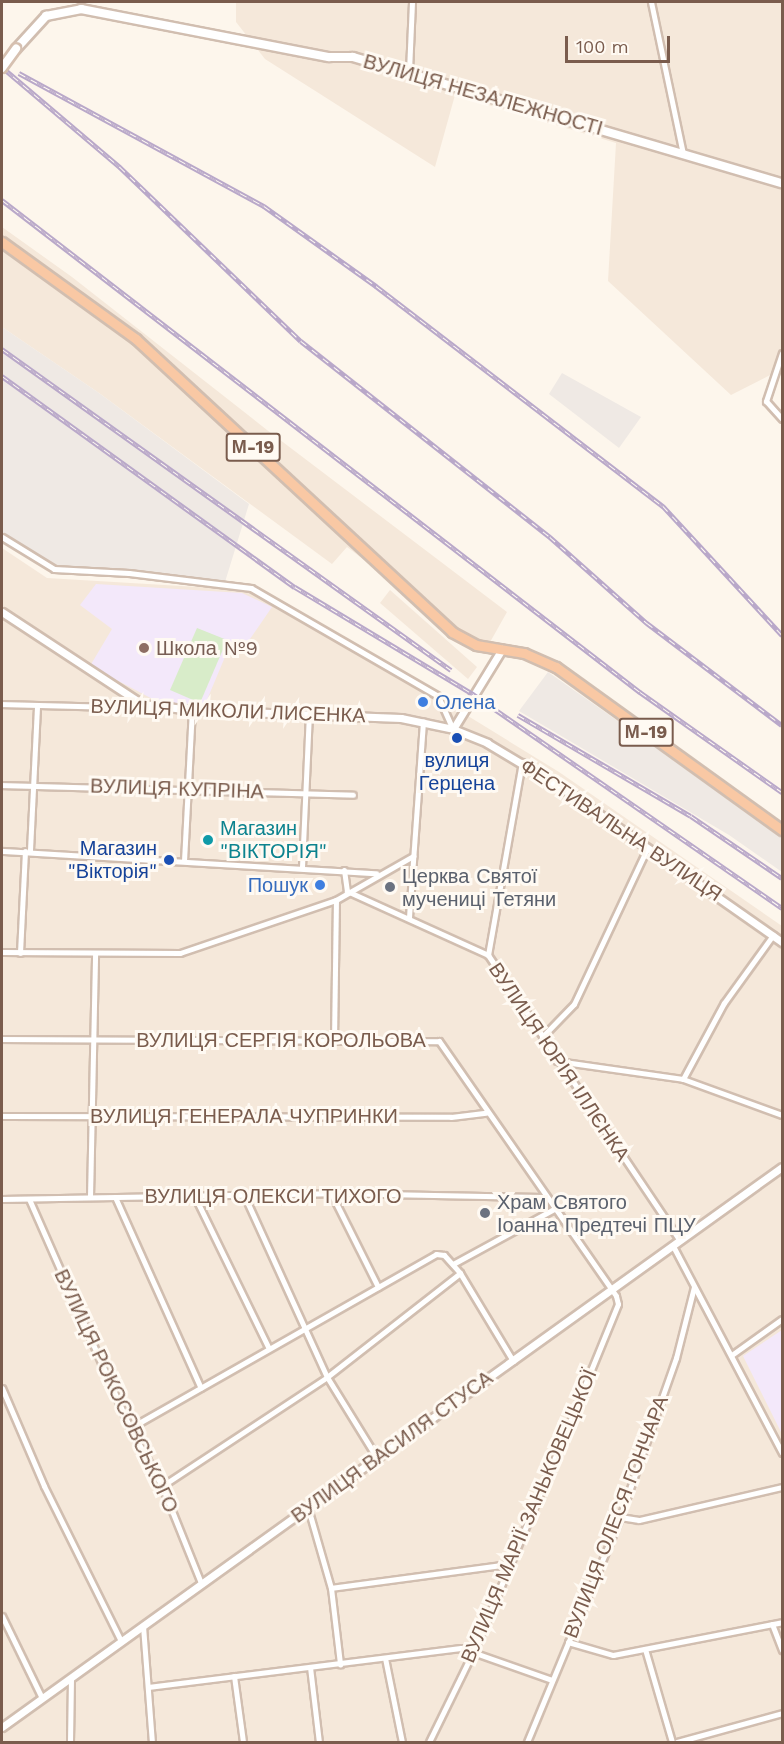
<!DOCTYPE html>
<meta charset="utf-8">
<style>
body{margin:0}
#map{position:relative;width:784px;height:1744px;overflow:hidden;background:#fdf6ec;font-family:"Work Sans",sans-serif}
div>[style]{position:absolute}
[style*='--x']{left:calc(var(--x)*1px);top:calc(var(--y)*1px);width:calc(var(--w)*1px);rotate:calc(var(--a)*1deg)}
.residential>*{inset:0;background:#f5e8da}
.industrial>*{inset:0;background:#efe9e4}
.education>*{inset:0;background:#f3e8fa}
.green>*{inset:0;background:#d8ecc9}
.roads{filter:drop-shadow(2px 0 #d1beb0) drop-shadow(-2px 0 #d1beb0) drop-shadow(0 2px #d1beb0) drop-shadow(0 -2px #d1beb0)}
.minor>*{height:5px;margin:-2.5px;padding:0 2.5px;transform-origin:2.5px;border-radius:2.5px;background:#fff}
.tertiary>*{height:7px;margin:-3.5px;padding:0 3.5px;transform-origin:3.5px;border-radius:3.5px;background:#fff}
.secondary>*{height:8px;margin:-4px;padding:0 4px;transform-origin:4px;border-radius:4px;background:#fff}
.trunk>*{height:9px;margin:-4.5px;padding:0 4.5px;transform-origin:4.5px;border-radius:4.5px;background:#f9c8a4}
.rail>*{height:4.5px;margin-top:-2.25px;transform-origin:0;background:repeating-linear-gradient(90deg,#fffaf3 0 7px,#b9a8c9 0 14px);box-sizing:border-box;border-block:2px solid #b9a8c9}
.bridges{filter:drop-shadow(2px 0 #d6c0b0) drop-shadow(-2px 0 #d6c0b0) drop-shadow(0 2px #d6c0b0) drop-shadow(0 -2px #d6c0b0)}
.secondary-bridge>*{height:8px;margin:-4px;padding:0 4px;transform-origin:4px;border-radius:4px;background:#fff}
.dots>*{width:16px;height:16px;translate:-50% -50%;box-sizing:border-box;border:3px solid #fffaf3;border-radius:50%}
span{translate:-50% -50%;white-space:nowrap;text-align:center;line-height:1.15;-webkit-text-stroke:6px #fffaf3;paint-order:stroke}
.shield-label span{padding:2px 4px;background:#fffaf3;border:2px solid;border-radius:4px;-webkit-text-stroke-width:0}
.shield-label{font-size:18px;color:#7a5c4d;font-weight:700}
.street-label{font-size:20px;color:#7a5c4d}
.education-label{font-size:20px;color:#785e54}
.left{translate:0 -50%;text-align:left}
.shop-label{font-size:20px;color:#366cbe}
.right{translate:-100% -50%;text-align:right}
.transit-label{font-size:20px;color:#164399}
.culture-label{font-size:20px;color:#0d838f}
.worship-label{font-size:20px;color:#5b616d}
.frame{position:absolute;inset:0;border:3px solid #7a5c4d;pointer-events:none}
.scale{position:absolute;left:565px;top:36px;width:105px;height:27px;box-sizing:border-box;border:3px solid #7a5c4d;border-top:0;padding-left:8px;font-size:18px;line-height:21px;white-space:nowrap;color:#7a5c4d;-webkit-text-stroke:4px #fffaf3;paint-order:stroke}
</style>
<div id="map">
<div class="residential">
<i style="clip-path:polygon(236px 2px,782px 2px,782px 369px,731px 395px,608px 281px,616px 143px,455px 95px,435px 167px,265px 59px,236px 22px)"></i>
<i style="clip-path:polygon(2px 227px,72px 277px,267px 430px,507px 612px,489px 644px,472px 641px,347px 547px,332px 564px,99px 393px,2px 327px)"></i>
<i style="clip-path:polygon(2px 548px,47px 578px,248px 590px,424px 689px,559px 772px,782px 926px,782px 1742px,2px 1742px)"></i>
<i style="clip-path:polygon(390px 590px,477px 667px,468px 679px,380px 603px)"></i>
</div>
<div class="industrial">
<i style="clip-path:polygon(2px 327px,99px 393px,249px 504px,225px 582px,54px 569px,2px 537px)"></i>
<i style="clip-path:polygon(562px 373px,641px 417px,619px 448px,549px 394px)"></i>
<i style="clip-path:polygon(548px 672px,782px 836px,782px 872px,729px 835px,519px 711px)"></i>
</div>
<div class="education">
<i style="clip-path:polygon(96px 584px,242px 593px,272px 607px,241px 652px,230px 645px,204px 707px,162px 704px,90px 666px,112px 629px,80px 605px)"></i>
<i style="clip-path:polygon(782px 1330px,782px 1434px,743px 1356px)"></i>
</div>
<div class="green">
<i style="clip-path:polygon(197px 628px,227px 640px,200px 703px,170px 690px)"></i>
</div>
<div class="roads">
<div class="minor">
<i style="--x:651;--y:2;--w:155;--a:78.1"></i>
<i style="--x:409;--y:71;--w:69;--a:-87.5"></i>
<i style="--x:782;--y:353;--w:51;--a:108.4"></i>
<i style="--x:766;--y:401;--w:24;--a:48"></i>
<i style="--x:2;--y:537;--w:61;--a:31.6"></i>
<i style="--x:54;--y:569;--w:75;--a:3.1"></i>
<i style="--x:129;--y:573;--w:123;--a:7"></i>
<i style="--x:251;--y:588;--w:216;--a:30"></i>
<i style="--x:438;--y:696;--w:36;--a:66"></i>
<i style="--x:2;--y:704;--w:151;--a:1.5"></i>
<i style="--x:2;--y:785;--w:351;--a:1.6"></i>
<i style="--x:30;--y:850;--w:145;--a:-87.2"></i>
<i style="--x:2;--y:851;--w:375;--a:3.4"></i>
<i style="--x:184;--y:861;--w:151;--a:-87"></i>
<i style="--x:302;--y:867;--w:154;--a:-87.4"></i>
<i style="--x:344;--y:870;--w:21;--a:82"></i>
<i style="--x:347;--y:891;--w:155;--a:24.4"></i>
<i style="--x:488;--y:955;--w:344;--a:56.1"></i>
<i style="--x:409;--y:917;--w:196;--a:-85.9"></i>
<i style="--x:2;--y:952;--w:178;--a:0.3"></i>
<i style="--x:180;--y:953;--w:165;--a:-18.8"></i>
<i style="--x:336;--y:900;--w:89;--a:-29.7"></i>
<i style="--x:20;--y:953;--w:102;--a:-87.2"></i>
<i style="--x:488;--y:955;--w:196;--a:-80"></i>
<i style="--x:542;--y:1037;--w:46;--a:-45.9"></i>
<i style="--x:574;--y:1004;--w:171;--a:-64.8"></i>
<i style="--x:2;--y:1039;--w:437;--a:0.3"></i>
<i style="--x:439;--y:1041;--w:310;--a:55.2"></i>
<i style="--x:616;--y:1296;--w:8;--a:76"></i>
<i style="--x:618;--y:1304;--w:130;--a:112.2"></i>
<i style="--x:569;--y:1424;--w:245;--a:112.8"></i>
<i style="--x:474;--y:1650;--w:102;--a:116.1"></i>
<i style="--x:334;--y:1041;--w:141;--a:-89.2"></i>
<i style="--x:557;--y:1061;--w:127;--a:8.1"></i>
<i style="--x:683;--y:1079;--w:105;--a:20"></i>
<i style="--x:683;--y:1079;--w:86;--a:-61.7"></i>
<i style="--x:724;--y:1003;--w:84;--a:-54.2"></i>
<i style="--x:2;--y:1116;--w:449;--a:0.1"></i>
<i style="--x:451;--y:1117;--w:35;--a:-7"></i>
<i style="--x:331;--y:1193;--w:105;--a:63.4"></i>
<i style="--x:194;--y:1195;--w:169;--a:64"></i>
<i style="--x:244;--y:1195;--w:200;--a:65.5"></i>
<i style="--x:327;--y:1377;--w:95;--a:58.3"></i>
<i style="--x:90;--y:1197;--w:242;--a:-88.8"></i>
<i style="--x:115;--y:1197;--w:209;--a:65.8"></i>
<i style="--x:2;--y:1199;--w:329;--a:-1"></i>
<i style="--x:331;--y:1193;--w:213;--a:1.1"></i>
<i style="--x:29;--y:1199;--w:250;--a:66.2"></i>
<i style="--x:130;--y:1428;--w:66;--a:61.1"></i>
<i style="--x:162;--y:1486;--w:105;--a:68.1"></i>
<i style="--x:673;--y:1246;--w:234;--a:62.2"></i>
<i style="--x:453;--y:1264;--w:115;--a:-28.6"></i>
<i style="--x:733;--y:1354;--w:60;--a:-35.5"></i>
<i style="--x:2;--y:1388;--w:107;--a:66.8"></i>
<i style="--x:44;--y:1486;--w:173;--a:63.6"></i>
<i style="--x:130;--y:1428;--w:352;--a:-29.6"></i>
<i style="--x:436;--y:1254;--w:8;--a:7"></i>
<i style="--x:444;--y:1255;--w:24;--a:48"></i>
<i style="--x:460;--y:1273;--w:103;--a:58.9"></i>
<i style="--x:162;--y:1486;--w:198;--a:-33.4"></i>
<i style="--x:327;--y:1377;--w:169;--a:-38"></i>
<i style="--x:308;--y:1508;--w:83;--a:74"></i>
<i style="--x:331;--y:1588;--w:179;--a:-7.7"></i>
<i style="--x:620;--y:1517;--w:19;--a:9"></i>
<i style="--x:639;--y:1520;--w:147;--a:-13"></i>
<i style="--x:331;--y:1588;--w:77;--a:83.2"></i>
<i style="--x:2;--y:1616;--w:91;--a:64"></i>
<i style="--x:772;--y:1624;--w:28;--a:69"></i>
<i style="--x:143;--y:1626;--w:116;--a:85.6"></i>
<i style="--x:568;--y:1642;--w:47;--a:16.1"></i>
<i style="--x:613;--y:1655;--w:172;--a:-11"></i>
<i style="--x:645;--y:1649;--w:97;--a:73.8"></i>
<i style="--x:385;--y:1658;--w:86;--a:78.6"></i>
<i style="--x:310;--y:1667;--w:76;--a:83.2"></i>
<i style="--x:234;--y:1676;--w:67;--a:82.2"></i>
<i style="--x:148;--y:1687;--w:315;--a:-7.1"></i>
<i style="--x:461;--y:1648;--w:96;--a:19.4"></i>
<i style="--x:70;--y:1742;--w:64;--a:-89.1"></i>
<i style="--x:527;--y:1742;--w:243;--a:-67.5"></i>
<i style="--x:620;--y:1517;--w:169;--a:-70.6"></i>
<i style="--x:676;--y:1358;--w:73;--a:-75.8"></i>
<i style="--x:677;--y:1742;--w:109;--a:-15.4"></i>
</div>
<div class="tertiary">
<i style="--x:2;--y:612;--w:168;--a:33.3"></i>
<i style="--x:142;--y:704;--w:50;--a:6.8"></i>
<i style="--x:192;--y:710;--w:209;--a:2.2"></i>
<i style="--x:401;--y:718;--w:53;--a:11.9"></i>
<i style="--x:453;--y:729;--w:37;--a:22"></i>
<i style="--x:487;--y:743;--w:87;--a:31"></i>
<i style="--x:562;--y:788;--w:269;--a:35"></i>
<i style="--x:453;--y:729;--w:94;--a:-58.5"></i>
<i style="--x:2;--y:1727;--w:960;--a:-35.68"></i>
</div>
<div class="secondary">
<i style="--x:16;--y:49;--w:45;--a:-47.7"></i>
<i style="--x:46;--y:16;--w:36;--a:-11"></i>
<i style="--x:81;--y:9;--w:253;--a:11"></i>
<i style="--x:329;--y:57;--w:24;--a:0"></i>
<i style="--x:353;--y:57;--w:447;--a:16.4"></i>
</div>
<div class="trunk">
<i style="--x:2;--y:242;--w:165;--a:35.9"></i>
<i style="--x:136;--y:339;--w:431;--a:42.8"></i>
<i style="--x:452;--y:632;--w:27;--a:28"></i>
<i style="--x:476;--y:645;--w:49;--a:9.5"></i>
<i style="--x:524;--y:653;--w:35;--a:24"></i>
<i style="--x:556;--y:667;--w:279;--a:35.8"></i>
</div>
</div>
<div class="rail">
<i style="--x:2;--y:67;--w:155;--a:40.3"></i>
<i style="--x:120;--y:167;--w:251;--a:43.9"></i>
<i style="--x:301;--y:341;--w:317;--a:38.2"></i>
<i style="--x:550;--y:537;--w:130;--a:41.6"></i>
<i style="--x:647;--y:623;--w:169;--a:37.1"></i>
<i style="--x:19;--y:73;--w:279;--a:28.5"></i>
<i style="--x:264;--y:206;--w:138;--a:35.5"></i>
<i style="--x:376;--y:286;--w:362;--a:37.5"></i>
<i style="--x:663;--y:506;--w:176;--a:47.3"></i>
<i style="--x:2;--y:200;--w:806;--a:37.64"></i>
<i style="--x:640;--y:692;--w:174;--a:35.2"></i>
<i style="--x:2;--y:349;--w:552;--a:35.56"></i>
<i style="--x:2;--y:376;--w:361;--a:35.8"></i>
<i style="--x:295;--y:587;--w:208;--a:31"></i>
<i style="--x:473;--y:694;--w:376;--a:34.7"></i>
<i style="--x:518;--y:715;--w:200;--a:30.3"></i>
<i style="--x:691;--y:816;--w:110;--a:34.3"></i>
</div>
<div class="bridges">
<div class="secondary-bridge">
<i style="--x:2;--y:68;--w:24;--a:-54"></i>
</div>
</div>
<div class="dots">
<i style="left:144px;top:648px;background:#8d6e63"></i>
<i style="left:423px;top:702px;background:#3f7fe0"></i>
<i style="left:457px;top:738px;background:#1a4fb4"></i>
<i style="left:208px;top:840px;background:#0f9aa8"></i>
<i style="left:169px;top:860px;background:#1a4fb4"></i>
<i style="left:320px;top:885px;background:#3f7fe0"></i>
<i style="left:390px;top:887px;background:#6b7280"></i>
<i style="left:485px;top:1213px;background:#6b7280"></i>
</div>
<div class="shield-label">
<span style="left:253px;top:447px">М-19</span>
<span style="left:646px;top:732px">М-19</span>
</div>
<div class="street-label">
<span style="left:483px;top:95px;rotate:16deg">ВУЛИЦЯ НЕЗАЛЕЖНОСТІ</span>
<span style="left:228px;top:711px;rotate:2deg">ВУЛИЦЯ МИКОЛИ ЛИСЕНКА</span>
<span style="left:177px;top:789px;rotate:2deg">ВУЛИЦЯ КУПРІНА</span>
<span style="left:621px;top:830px;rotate:34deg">ФЕСТИВАЛЬНА ВУЛИЦЯ</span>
<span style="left:281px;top:1040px">ВУЛИЦЯ СЕРГІЯ КОРОЛЬОВА</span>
<span style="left:559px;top:1062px;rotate:56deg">ВУЛИЦЯ ЮРІЯ ІЛЛЄНКА</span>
<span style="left:244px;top:1116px">ВУЛИЦЯ ГЕНЕРАЛА ЧУПРИНКИ</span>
<span style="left:273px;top:1196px">ВУЛИЦЯ ОЛЕКСИ ТИХОГО</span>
<span style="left:116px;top:1391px;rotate:65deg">ВУЛИЦЯ РОКОСОВСЬКОГО</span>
<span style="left:392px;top:1447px;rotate:-36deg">ВУЛИЦЯ ВАСИЛЯ СТУСА</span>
<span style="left:529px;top:1516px;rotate:-67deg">ВУЛИЦЯ МАРІЇ ЗАНЬКОВЕЦЬКОЇ</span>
<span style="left:616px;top:1517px;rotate:-69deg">ВУЛИЦЯ ОЛЕСЯ ГОНЧАРА</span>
</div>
<div class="education-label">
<span class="left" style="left:156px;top:648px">Школа №9</span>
</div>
<div class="shop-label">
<span class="left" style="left:435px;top:702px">Олена</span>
<span class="right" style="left:308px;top:885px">Пошук</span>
</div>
<div class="transit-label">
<span style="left:457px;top:772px">вулиця<br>Герцена</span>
<span class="right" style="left:157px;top:860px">Магазин<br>"Вікторія"</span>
</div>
<div class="culture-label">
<span class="left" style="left:220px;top:840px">Магазин<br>"ВІКТОРІЯ"</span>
</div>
<div class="worship-label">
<span class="left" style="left:402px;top:888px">Церква Святої<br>мучениці Тетяни</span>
<span class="left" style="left:497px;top:1214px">Храм Святого<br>Іоанна Предтечі ПЦУ</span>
</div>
<div class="frame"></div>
<div class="scale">100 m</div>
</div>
